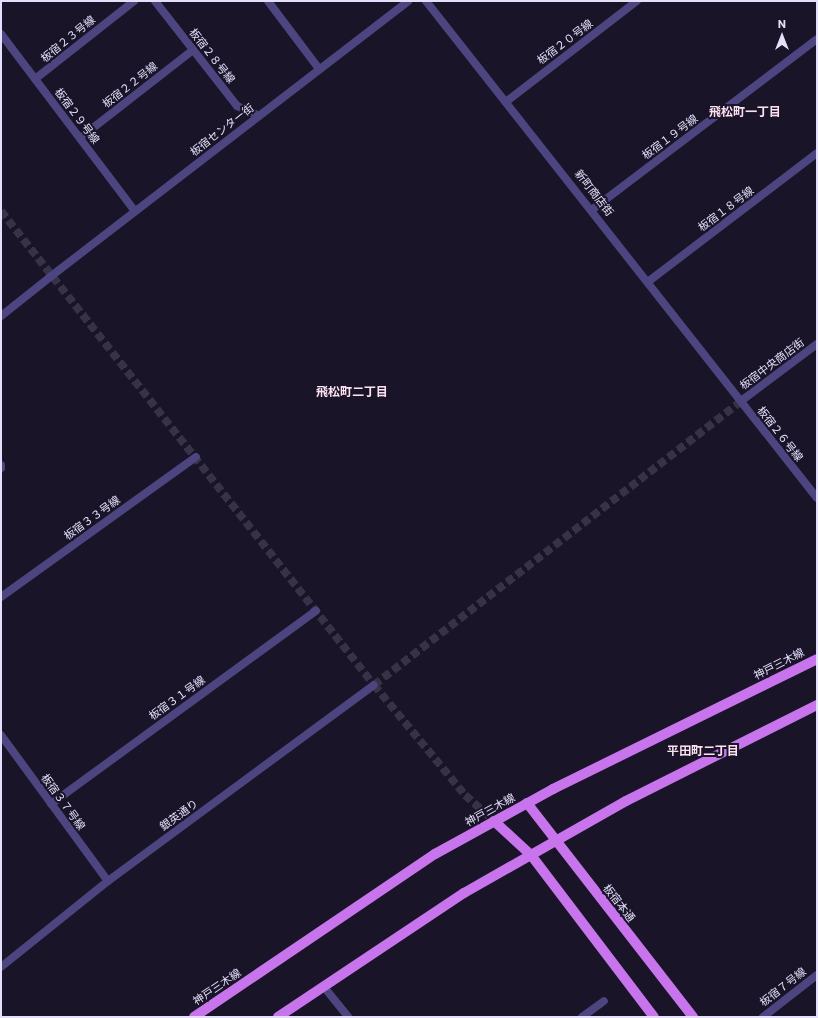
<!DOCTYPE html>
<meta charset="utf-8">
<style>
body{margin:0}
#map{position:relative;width:818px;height:1018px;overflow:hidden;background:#191428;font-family:Commissioner,"Noto Sans JP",sans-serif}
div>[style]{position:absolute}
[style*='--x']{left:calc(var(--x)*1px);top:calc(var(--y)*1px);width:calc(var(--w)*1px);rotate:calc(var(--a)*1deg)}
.pedestrian-tunnel>*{height:8px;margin-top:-4px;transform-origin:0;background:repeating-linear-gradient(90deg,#373248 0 8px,transparent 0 12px)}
.service>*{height:8px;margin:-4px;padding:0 4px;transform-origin:4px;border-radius:4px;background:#4c4580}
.pedestrian>*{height:8px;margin:-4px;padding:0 4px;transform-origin:4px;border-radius:4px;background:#4c4580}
.minor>*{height:8px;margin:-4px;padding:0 4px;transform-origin:4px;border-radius:4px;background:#4c4580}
.primary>*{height:10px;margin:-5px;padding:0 5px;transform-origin:5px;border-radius:5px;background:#c874ec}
span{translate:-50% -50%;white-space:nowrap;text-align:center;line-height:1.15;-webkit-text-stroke:4px #191428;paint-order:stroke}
.street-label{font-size:11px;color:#e4dffb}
.neighbourhood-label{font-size:12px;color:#fbe1ef;font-weight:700}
.frame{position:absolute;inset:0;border:2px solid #e4dffb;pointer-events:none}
.north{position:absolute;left:762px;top:16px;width:40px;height:40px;-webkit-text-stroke:3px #191428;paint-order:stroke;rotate:0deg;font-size:11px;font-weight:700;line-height:16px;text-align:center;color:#e4dffb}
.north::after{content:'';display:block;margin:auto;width:14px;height:18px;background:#e4dffb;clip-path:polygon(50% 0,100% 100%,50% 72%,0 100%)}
</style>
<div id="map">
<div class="pedestrian-tunnel">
<i style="--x:1;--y:211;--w:603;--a:51.8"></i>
<i style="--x:374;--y:685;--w:143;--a:50.4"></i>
<i style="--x:465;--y:795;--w:39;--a:42"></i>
<i style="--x:374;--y:685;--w:464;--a:-37.7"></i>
</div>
<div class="service">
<i style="--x:582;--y:1017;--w:27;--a:-36"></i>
</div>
<div class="pedestrian">
<i style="--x:50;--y:277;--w:452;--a:-37.6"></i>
</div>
<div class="minor">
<i style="--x:155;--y:1;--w:133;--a:52"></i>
<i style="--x:237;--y:106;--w:24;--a:24"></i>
<i style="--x:268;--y:1;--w:85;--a:53.1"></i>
<i style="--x:426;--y:1;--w:632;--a:51.81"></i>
<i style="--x:1;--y:34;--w:222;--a:52.9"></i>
<i style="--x:35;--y:79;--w:126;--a:-38.2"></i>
<i style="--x:507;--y:101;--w:164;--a:-37.6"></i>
<i style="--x:80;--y:138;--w:143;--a:-37.9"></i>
<i style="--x:593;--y:209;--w:281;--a:-37.2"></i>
<i style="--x:649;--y:281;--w:211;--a:-37.3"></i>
<i style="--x:1;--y:316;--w:63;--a:-38.5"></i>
<i style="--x:741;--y:401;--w:95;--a:-36.9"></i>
<i style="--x:1;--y:465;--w:3;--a:90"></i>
<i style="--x:1;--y:597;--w:240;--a:-35.7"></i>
<i style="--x:1;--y:735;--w:181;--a:53.8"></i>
<i style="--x:51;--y:804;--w:328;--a:-36.1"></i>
<i style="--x:1;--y:967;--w:137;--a:-38.8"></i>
<i style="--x:108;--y:881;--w:330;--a:-36.4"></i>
<i style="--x:324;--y:987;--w:38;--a:51"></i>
<i style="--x:763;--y:1017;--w:68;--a:-37.9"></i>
</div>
<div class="primary">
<i style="--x:527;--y:803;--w:271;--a:52.2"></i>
<i style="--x:494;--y:821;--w:50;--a:42.6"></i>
<i style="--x:531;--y:855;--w:203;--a:52.8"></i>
<i style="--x:194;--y:1017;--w:291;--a:-34.1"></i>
<i style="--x:435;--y:854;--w:135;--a:-28.8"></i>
<i style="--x:553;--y:789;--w:294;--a:-26.2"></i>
<i style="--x:278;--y:1017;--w:224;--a:-33.7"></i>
<i style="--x:464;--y:893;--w:186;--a:-29.6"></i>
<i style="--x:626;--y:801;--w:214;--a:-26.7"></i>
</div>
<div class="street-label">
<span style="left:68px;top:39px;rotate:-39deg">板宿２３号線</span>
<span style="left:565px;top:42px;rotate:-37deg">板宿２０号線</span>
<span style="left:212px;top:56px;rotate:52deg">板宿２８号線</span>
<span style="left:130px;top:85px;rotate:-38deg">板宿２２号線</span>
<span style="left:77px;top:116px;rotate:53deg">板宿２９号線</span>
<span style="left:222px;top:130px;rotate:-38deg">板宿センター街</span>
<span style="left:670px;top:137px;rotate:-37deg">板宿１９号線</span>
<span style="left:594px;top:193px;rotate:52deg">新町商店街</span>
<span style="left:726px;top:209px;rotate:-37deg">板宿１８号線</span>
<span style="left:772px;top:364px;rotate:-37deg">板宿中央商店街</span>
<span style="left:780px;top:434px;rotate:52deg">板宿２６号線</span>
<span style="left:92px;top:518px;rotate:-36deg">板宿３３号線</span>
<span style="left:779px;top:664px;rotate:-27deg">神戸三木線</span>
<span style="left:177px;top:698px;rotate:-36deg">板宿３１号線</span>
<span style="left:63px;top:802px;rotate:54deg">板宿３７号線</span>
<span style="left:490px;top:810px;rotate:-29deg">神戸三木線</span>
<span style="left:179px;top:815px;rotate:-36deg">銀英通り</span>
<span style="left:619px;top:903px;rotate:52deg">板宿本通</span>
<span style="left:217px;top:987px;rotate:-34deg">神戸三木線</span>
<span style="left:783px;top:987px;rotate:-38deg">板宿７号線</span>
</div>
<div class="neighbourhood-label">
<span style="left:745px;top:112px">飛松町一丁目</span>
<span style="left:352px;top:392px">飛松町二丁目</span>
<span style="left:703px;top:751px">平田町二丁目</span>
</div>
<div class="frame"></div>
<div class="north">N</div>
</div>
